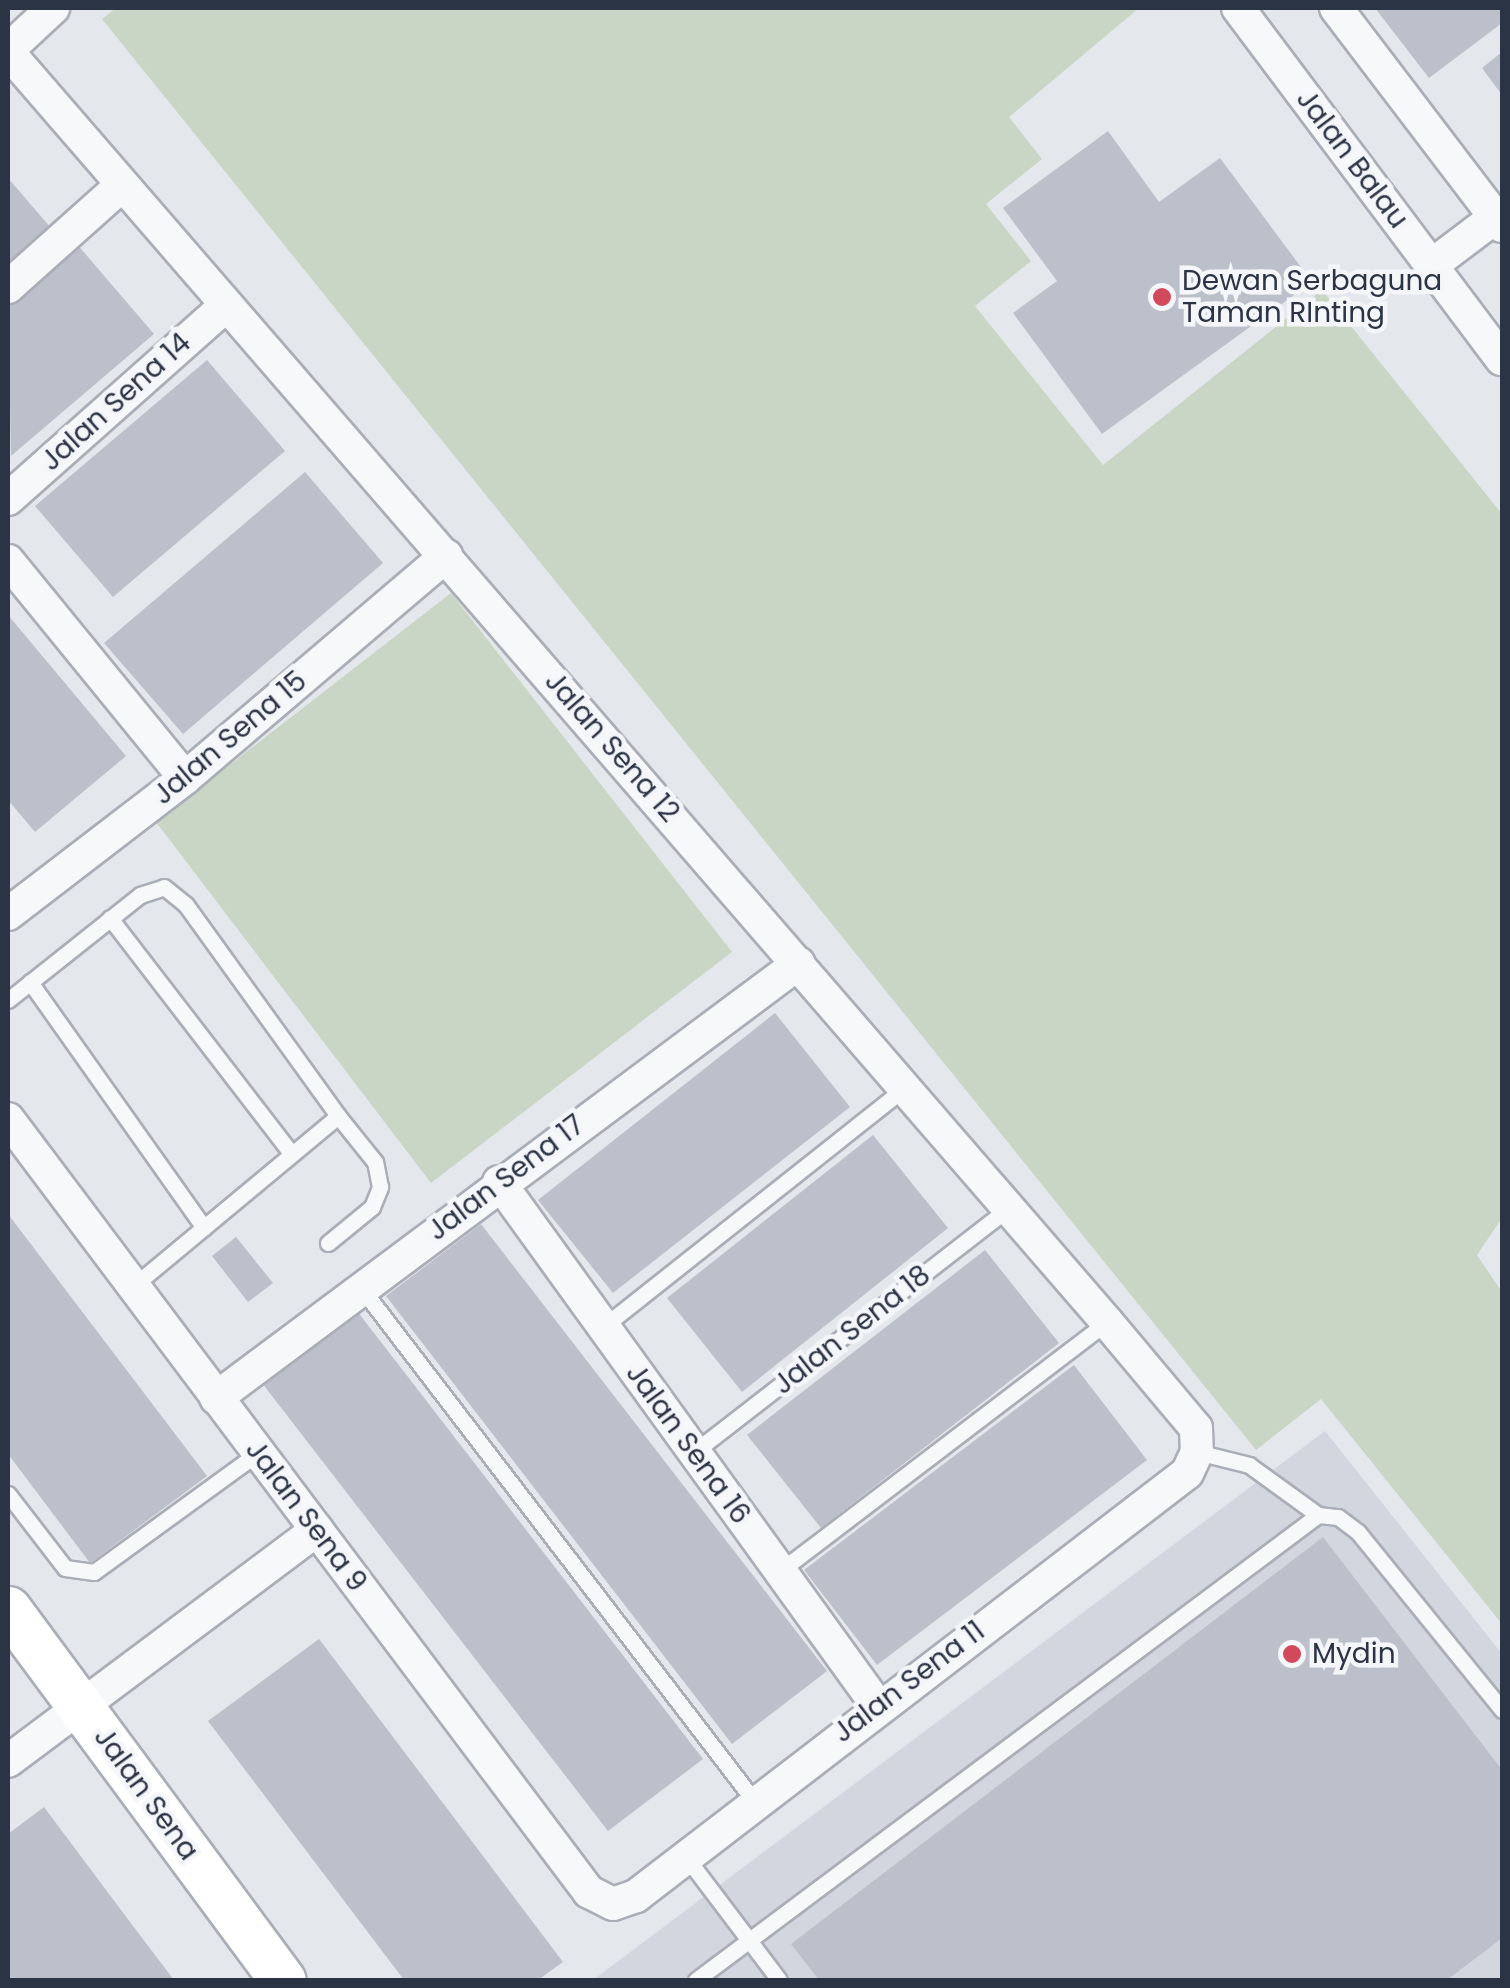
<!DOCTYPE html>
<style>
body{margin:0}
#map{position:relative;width:1510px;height:1988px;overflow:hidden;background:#e4e7ec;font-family:Poppins,sans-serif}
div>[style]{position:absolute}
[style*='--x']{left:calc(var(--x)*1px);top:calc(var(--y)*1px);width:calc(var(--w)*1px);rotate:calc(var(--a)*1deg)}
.built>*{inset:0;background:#d2d6de}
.green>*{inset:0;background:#c9d6c5}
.building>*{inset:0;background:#bbc0ca}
.roads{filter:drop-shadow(2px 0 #a9aeb7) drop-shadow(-2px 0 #a9aeb7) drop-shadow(0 2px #a9aeb7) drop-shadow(0 -2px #a9aeb7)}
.lane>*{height:15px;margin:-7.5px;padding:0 7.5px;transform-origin:7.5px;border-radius:7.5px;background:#f7f8fa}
.street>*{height:32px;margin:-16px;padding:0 16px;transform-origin:16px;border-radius:16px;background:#f7f8fa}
.secondary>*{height:45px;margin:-22.5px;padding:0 22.5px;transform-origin:22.5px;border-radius:22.5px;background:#fff}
.dots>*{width:28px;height:28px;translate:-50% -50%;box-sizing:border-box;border:5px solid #f4f6f9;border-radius:50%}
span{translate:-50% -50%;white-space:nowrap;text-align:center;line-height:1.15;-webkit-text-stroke:9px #f4f6f9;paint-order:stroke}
.street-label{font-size:28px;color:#2b3445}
.poi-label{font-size:28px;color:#2b3445}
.left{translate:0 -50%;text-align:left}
.frame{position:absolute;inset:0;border:10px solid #2b3445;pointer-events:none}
</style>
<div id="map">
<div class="built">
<i style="clip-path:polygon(1325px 1431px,1502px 1654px,1502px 1980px,593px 1980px)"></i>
</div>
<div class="green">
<i style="clip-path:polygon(116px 8px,1139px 8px,1009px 117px,1042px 159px,986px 204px,1031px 261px,975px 306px,1103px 465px,1322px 290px,1502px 514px,1502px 1218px,1477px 1255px,1502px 1292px,1502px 1624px,1321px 1399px,1256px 1450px,102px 19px)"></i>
<i style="clip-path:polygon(451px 593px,732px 952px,431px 1183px,156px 822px)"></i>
</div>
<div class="building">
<i style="clip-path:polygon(1375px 8px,1502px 8px,1502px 23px,1429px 78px)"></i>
<i style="clip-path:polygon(1502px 52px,1502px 95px,1482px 68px)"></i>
<i style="clip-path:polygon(1108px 131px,1159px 202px,1220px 158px,1312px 282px,1102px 434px,1013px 313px,1057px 281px,1003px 208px)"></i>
<i style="clip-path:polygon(8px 178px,57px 235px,8px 278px)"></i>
<i style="clip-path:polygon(76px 243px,154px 334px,11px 456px,8px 302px)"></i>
<i style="clip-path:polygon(207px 360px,285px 451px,113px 597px,35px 506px)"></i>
<i style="clip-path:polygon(305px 472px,383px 563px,183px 734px,104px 643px)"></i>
<i style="clip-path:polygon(8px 615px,126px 756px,35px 832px,8px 800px)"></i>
<i style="clip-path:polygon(775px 1013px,850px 1107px,613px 1293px,538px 1200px)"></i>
<i style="clip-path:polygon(873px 1135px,948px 1228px,742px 1392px,667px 1298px)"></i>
<i style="clip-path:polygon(8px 1214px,207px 1476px,90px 1563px,8px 1454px)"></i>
<i style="clip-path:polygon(481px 1224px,827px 1671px,732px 1744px,386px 1296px)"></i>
<i style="clip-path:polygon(236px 1237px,273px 1283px,248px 1302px,212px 1256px)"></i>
<i style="clip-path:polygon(985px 1250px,1059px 1343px,821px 1528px,747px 1435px)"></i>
<i style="clip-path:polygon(357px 1311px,703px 1759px,608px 1831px,262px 1383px)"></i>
<i style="clip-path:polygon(1074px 1365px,1147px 1460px,877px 1665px,804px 1570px)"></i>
<i style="clip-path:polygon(1323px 1537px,1502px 1770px,1502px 1938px,1447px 1980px,819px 1980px,791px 1944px)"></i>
<i style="clip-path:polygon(319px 1639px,563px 1962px,538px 1980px,404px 1980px,208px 1721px)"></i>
<i style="clip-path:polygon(44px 1807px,136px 1930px,174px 1980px,8px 1980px,8px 1834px)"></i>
</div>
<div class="roads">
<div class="lane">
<i style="--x:110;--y:918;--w:298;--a:52.4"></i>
<i style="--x:30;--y:982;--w:301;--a:54.7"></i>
<i style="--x:8;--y:1000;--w:169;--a:-38.5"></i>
<i style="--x:140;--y:895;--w:25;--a:-18"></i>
<i style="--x:164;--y:887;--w:28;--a:39"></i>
<i style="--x:186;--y:905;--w:260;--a:54.2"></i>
<i style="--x:338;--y:1116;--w:266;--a:140.3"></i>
<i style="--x:328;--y:1243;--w:57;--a:-39.3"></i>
<i style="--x:372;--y:1207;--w:22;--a:-68"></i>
<i style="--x:380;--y:1187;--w:25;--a:-101"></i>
<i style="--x:375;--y:1162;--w:59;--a:-128.8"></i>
<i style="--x:362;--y:1289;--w:646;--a:52.54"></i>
<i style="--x:603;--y:1327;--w:387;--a:-38.4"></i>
<i style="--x:694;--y:1452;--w:398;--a:-37.8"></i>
<i style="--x:1197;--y:1452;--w:54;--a:14"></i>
<i style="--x:1249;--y:1465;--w:85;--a:35.9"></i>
<i style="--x:8;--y:1494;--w:93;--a:52.4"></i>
<i style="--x:65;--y:1568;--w:29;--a:8"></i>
<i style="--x:94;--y:1572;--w:203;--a:-36"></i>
<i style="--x:780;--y:1571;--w:411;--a:-37.3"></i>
<i style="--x:686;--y:1857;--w:154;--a:52.9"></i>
<i style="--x:696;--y:1980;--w:777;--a:-36.78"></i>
<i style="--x:1318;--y:1515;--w:20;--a:6"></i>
<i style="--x:1338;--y:1517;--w:25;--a:37"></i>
<i style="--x:1358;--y:1532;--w:229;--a:51"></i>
</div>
<div class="street">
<i style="--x:1238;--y:8;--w:439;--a:53.1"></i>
<i style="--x:1336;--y:8;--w:274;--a:52.7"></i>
<i style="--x:8;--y:50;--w:62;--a:-43"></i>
<i style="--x:8;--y:52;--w:1679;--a:49.13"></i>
<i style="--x:1107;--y:1322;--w:138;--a:50"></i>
<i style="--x:1196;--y:1428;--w:24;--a:88"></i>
<i style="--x:1197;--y:1452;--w:23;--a:115"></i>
<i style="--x:1187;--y:1473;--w:695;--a:142.49"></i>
<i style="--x:636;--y:1896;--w:24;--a:161"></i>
<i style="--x:613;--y:1904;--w:27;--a:-153"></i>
<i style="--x:589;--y:1892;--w:967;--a:-126.93"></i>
<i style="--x:1432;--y:265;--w:88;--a:-37.1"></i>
<i style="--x:8;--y:287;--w:153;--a:-41.8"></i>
<i style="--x:8;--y:499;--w:290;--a:-41.6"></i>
<i style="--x:8;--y:561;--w:280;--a:50.8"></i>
<i style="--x:8;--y:914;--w:223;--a:-37.5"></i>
<i style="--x:185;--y:778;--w:343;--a:-40.4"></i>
<i style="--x:499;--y:1182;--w:645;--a:54.14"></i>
<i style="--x:216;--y:1398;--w:727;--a:-36.73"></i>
<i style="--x:8;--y:1761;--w:386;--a:-36.8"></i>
</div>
<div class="secondary">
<i style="--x:8;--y:1609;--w:462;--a:53.5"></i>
</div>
</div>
<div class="dots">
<i style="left:1162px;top:297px;background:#d1495b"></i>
<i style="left:1292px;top:1654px;background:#d1495b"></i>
</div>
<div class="street-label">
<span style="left:1352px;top:159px;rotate:53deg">Jalan Balau</span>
<span style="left:116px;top:402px;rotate:-42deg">Jalan Sena 14</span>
<span style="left:230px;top:738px;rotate:-40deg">Jalan Sena 15</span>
<span style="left:612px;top:747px;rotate:49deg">Jalan Sena 12</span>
<span style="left:506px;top:1178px;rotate:-37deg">Jalan Sena 17</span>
<span style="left:852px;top:1330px;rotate:-38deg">Jalan Sena 18</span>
<span style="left:688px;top:1444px;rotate:54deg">Jalan Sena 16</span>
<span style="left:306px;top:1516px;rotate:53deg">Jalan Sena 9</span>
<span style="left:909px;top:1682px;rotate:-37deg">Jalan Sena 11</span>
<span style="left:146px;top:1794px;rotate:54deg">Jalan Sena</span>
</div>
<div class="poi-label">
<span class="left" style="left:1182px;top:297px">Dewan Serbaguna<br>Taman RInting</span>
<span class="left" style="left:1312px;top:1654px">Mydin</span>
</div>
<div class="frame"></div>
</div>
